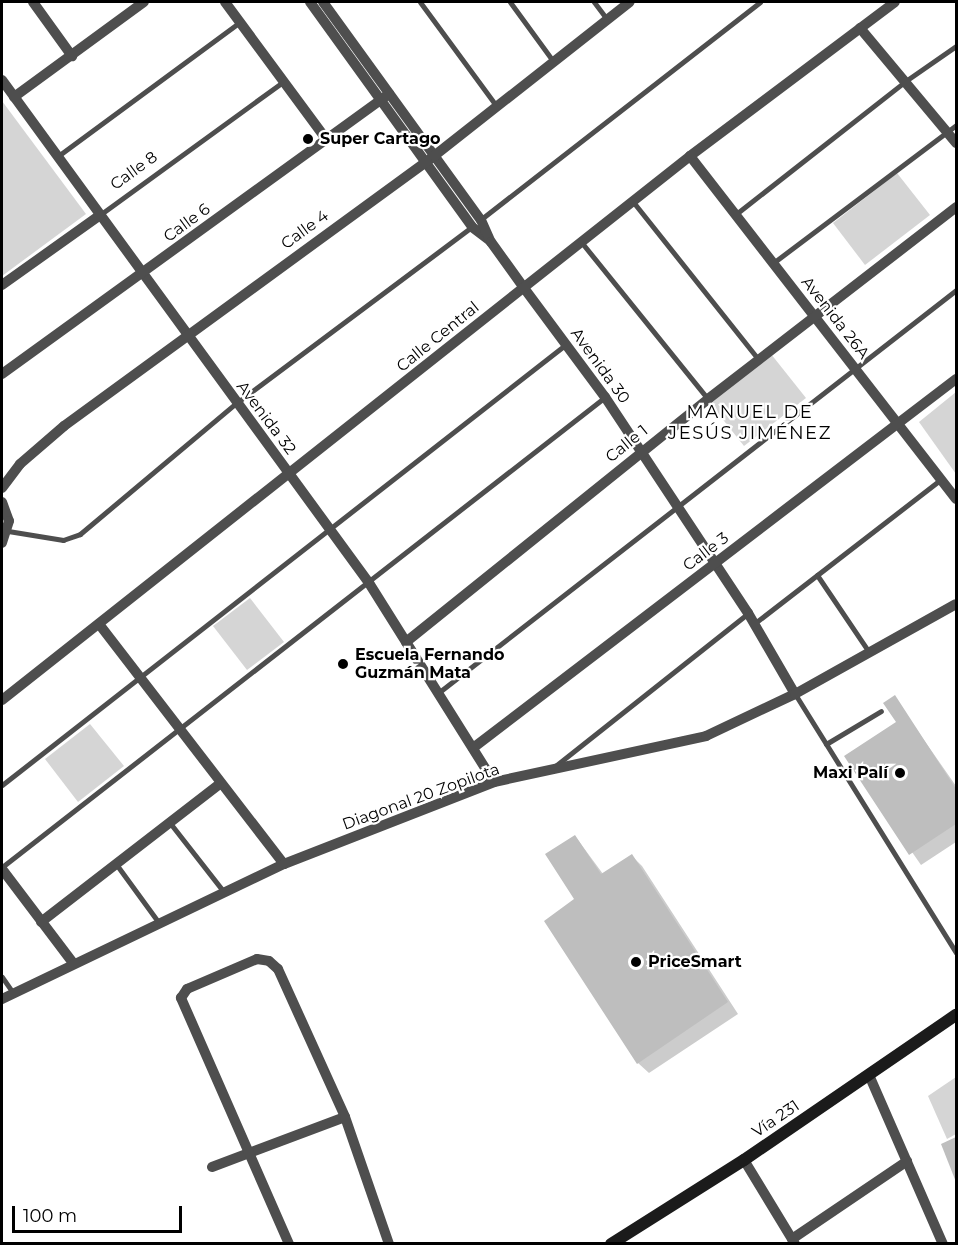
<!DOCTYPE html>
<meta charset="utf-8">
<style>
body{margin:0}
#map{position:relative;width:958px;height:1245px;overflow:hidden;background:#fff;font-family:Montserrat,sans-serif}
div>[style]{position:absolute}
[style*='--x']{left:calc(var(--x)*1px);top:calc(var(--y)*1px);width:calc(var(--w)*1px);rotate:calc(var(--a)*1deg)}
.green>*{inset:0;background:#d5d5d5}
.shadow>*{inset:0;background:#0003}
.building>*{inset:0;background:#bebebe}
.service>*{height:5px;margin:-2.5px;padding:0 2.5px;transform-origin:2.5px;border-radius:2.5px;background:#4e4e4e}
.minor>*{height:10px;margin:-5px;padding:0 5px;transform-origin:5px;border-radius:5px;background:#4e4e4e}
.secondary>*{height:12px;margin:-6px;padding:0 6px;transform-origin:6px;border-radius:6px;background:#1b1b1b}
.dots>*{width:16px;height:16px;translate:-50% -50%;box-sizing:border-box;border:3px solid #fff;border-radius:50%}
span{translate:-50% -50%;white-space:nowrap;text-align:center;line-height:1.15;-webkit-text-stroke:4.5px #fff;paint-order:stroke}
.poi-label{font-size:16px;color:#000;font-weight:700}
.left{translate:0 -50%;text-align:left}
.right{translate:-100% -50%;text-align:right}
.street-label{font-size:16px;color:#000}
.neighbourhood-label{font-size:18px;color:#000;letter-spacing:1.5px}
.frame{position:absolute;inset:0;border:3px solid #000;pointer-events:none}
.scale{position:absolute;left:12px;top:1206px;width:170px;height:27px;box-sizing:border-box;border:3px solid #000;border-top:0;padding-left:8px;font-size:18px;line-height:21px;white-space:nowrap;color:#000;-webkit-text-stroke:4px #fff;paint-order:stroke}
</style>
<div id="map">
<div class="green">
<i style="clip-path:polygon(2px 101px,86px 214px,2px 276px)"></i>
<i style="clip-path:polygon(897px 173px,930px 215px,865px 265px,833px 223px)"></i>
<i style="clip-path:polygon(771px 354px,806px 398px,744px 446px,709px 402px)"></i>
<i style="clip-path:polygon(956px 392px,956px 474px,919px 422px)"></i>
<i style="clip-path:polygon(250px 598px,284px 642px,247px 670px,213px 626px)"></i>
<i style="clip-path:polygon(90px 724px,124px 766px,78px 802px,45px 759px)"></i>
<i style="clip-path:polygon(956px 1077px,956px 1134px,947px 1139px,928px 1096px)"></i>
</div>
<div class="shadow">
<i style="clip-path:polygon(894px 697px,956px 786px,956px 842px,921px 865px,846px 757px,898px 722px)"></i>
<i style="clip-path:polygon(575px 836px,603px 874px,632px 856px,642px 866px,738px 1014px,649px 1073px,638px 1063px,576px 899px)"></i>
<i style="clip-path:polygon(956px 1138px,956px 1176px,943px 1145px)"></i>
</div>
<div class="building">
<i style="clip-path:polygon(310px 132px,314px 140px,306px 145px,302px 139px)"></i>
<i style="clip-path:polygon(895px 695px,956px 789px,956px 824px,909px 855px,844px 756px,896px 722px,883px 703px)"></i>
<i style="clip-path:polygon(575px 835px,601px 874px,632px 854px,728px 1002px,637px 1064px,544px 921px,574px 899px,545px 854px)"></i>
<i style="clip-path:polygon(956px 1137px,956px 1182px,941px 1144px)"></i>
</div>
<div class="service">
<i style="--x:420;--y:2;--w:130;--a:53.7"></i>
<i style="--x:510;--y:2;--w:73;--a:53.9"></i>
<i style="--x:594;--y:2;--w:21;--a:53"></i>
<i style="--x:58;--y:156;--w:226;--a:-36.4"></i>
<i style="--x:634;--y:203;--w:199;--a:51.5"></i>
<i style="--x:101;--y:214;--w:226;--a:-36"></i>
<i style="--x:736;--y:214;--w:217;--a:-38.1"></i>
<i style="--x:907;--y:80;--w:60;--a:-34.8"></i>
<i style="--x:480;--y:220;--w:355;--a:-37.9"></i>
<i style="--x:582;--y:243;--w:201;--a:51.1"></i>
<i style="--x:773;--y:263;--w:229;--a:-37"></i>
<i style="--x:8;--y:531;--w:56;--a:9.3"></i>
<i style="--x:63;--y:540;--w:18;--a:-19"></i>
<i style="--x:80;--y:534;--w:202;--a:-40"></i>
<i style="--x:235;--y:404;--w:297;--a:-36.8"></i>
<i style="--x:817;--y:575;--w:93;--a:56"></i>
<i style="--x:755;--y:623;--w:235;--a:-37.7"></i>
<i style="--x:438;--y:693;--w:656;--a:-37.88"></i>
<i style="--x:795;--y:694;--w:305;--a:58.1"></i>
<i style="--x:826;--y:744;--w:64;--a:-31"></i>
<i style="--x:554;--y:767;--w:248;--a:-38.4"></i>
<i style="--x:2;--y:785;--w:715;--a:-38.01"></i>
<i style="--x:170;--y:823;--w:88;--a:52"></i>
<i style="--x:116;--y:864;--w:73;--a:53.9"></i>
<i style="--x:2;--y:867;--w:765;--a:-37.93"></i>
<i style="--x:2;--y:977;--w:19;--a:55"></i>
</div>
<div class="minor">
<i style="--x:33;--y:2;--w:67;--a:54.2"></i>
<i style="--x:225;--y:2;--w:170;--a:53.6"></i>
<i style="--x:310;--y:2;--w:277;--a:54.2"></i>
<i style="--x:472;--y:227;--w:21;--a:37"></i>
<i style="--x:323;--y:2;--w:269;--a:54.1"></i>
<i style="--x:481;--y:220;--w:24;--a:66"></i>
<i style="--x:491;--y:242;--w:57;--a:54.3"></i>
<i style="--x:524;--y:288;--w:136;--a:53.4"></i>
<i style="--x:605;--y:397;--w:259;--a:56.5"></i>
<i style="--x:748;--y:613;--w:94;--a:59.9"></i>
<i style="--x:860;--y:28;--w:150;--a:50.1"></i>
<i style="--x:2;--y:80;--w:623;--a:53.88"></i>
<i style="--x:369;--y:583;--w:235;--a:57.9"></i>
<i style="--x:14;--y:97;--w:161;--a:-36.2"></i>
<i style="--x:690;--y:156;--w:434;--a:52.2"></i>
<i style="--x:2;--y:285;--w:120;--a:-35.5"></i>
<i style="--x:2;--y:374;--w:478;--a:-35.9"></i>
<i style="--x:2;--y:488;--w:30;--a:-53"></i>
<i style="--x:20;--y:464;--w:58;--a:-40.8"></i>
<i style="--x:64;--y:426;--w:458;--a:-36.1"></i>
<i style="--x:434;--y:156;--w:249;--a:-38.2"></i>
<i style="--x:2;--y:502;--w:20;--a:70"></i>
<i style="--x:9;--y:521;--w:23;--a:108"></i>
<i style="--x:99;--y:624;--w:303;--a:52.4"></i>
<i style="--x:406;--y:642;--w:388;--a:-38.8"></i>
<i style="--x:708;--y:399;--w:314;--a:-37.7"></i>
<i style="--x:2;--y:700;--w:877;--a:-38.33"></i>
<i style="--x:690;--y:156;--w:256;--a:-36.9"></i>
<i style="--x:473;--y:748;--w:608;--a:-37.38"></i>
<i style="--x:2;--y:869;--w:118;--a:52.9"></i>
<i style="--x:41;--y:922;--w:227;--a:-37.7"></i>
<i style="--x:2;--y:999;--w:313;--a:-25.6"></i>
<i style="--x:284;--y:864;--w:225;--a:-21.3"></i>
<i style="--x:494;--y:782;--w:217;--a:-12.2"></i>
<i style="--x:706;--y:736;--w:98;--a:-25.3"></i>
<i style="--x:795;--y:694;--w:184;--a:-29.2"></i>
<i style="--x:869;--y:1075;--w:184;--a:66.4"></i>
<i style="--x:744;--y:1160;--w:98;--a:58.7"></i>
<i style="--x:212;--y:1167;--w:142;--a:-20.6"></i>
<i style="--x:792;--y:1239;--w:139;--a:-34.1"></i>
<i style="--x:289;--y:1244;--w:269;--a:-113.7"></i>
<i style="--x:181;--y:998;--w:11;--a:-56"></i>
<i style="--x:187;--y:989;--w:76;--a:-23.2"></i>
<i style="--x:257;--y:959;--w:12;--a:9"></i>
<i style="--x:269;--y:961;--w:12;--a:42"></i>
<i style="--x:278;--y:969;--w:162;--a:65.6"></i>
<i style="--x:345;--y:1117;--w:134;--a:70.9"></i>
</div>
<div class="secondary">
<i style="--x:611;--y:1244;--w:157;--a:-32.3"></i>
<i style="--x:744;--y:1160;--w:257;--a:-34.4"></i>
</div>
<div class="dots">
<i style="left:308px;top:139px;background:#000"></i>
<i style="left:343px;top:664px;background:#000"></i>
<i style="left:900px;top:773px;background:#000"></i>
<i style="left:636px;top:962px;background:#000"></i>
</div>
<div class="poi-label">
<span class="left" style="left:320px;top:139px">Super Cartago</span>
<span class="left" style="left:355px;top:664px">Escuela Fernando<br>Guzmán Mata</span>
<span class="right" style="left:888px;top:773px">Maxi Palí</span>
<span class="left" style="left:648px;top:962px">PriceSmart</span>
</div>
<div class="street-label">
<span style="left:134px;top:171px;rotate:-36deg">Calle 8</span>
<span style="left:187px;top:223px;rotate:-36deg">Calle 6</span>
<span style="left:305px;top:230px;rotate:-36deg">Calle 4</span>
<span style="left:835px;top:318px;rotate:52deg">Avenida 26A</span>
<span style="left:438px;top:337px;rotate:-39deg">Calle Central</span>
<span style="left:600px;top:366px;rotate:54deg">Avenida 30</span>
<span style="left:266px;top:418px;rotate:53deg">Avenida 32</span>
<span style="left:627px;top:444px;rotate:-39deg">Calle 1</span>
<span style="left:706px;top:552px;rotate:-37deg">Calle 3</span>
<span style="left:421px;top:797px;rotate:-20deg">Diagonal 20 Zopilota</span>
<span style="left:776px;top:1119px;rotate:-34deg">Vía 231</span>
</div>
<div class="neighbourhood-label">
<span style="left:750px;top:423px">MANUEL DE<br>JESÚS JIMÉNEZ</span>
</div>
<div class="frame"></div>
<div class="scale">100 m</div>
</div>
